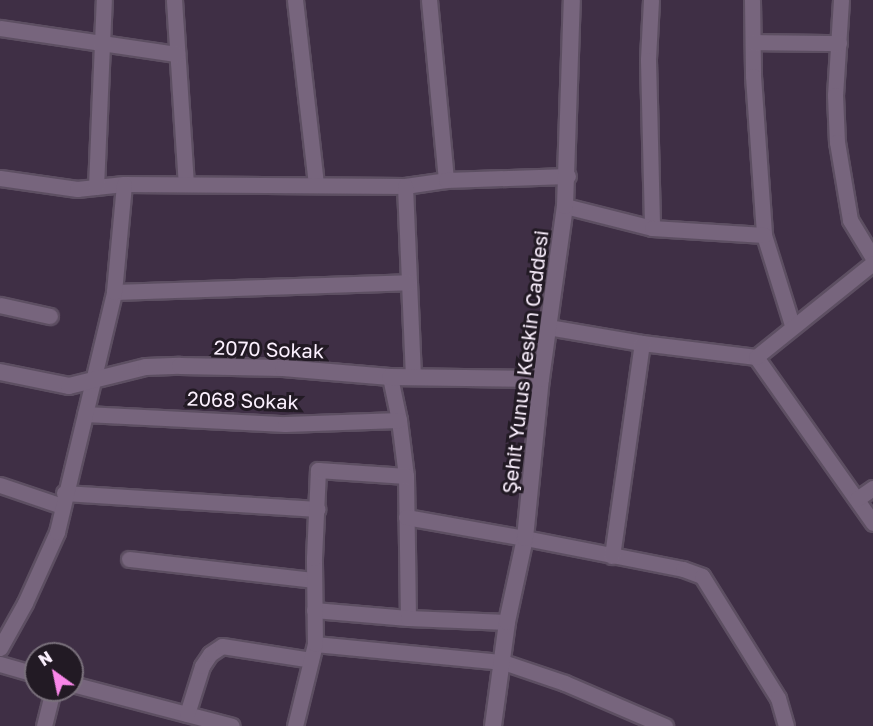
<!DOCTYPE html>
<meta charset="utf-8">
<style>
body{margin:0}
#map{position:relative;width:873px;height:726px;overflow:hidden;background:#3f2f45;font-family:"Golos Text",sans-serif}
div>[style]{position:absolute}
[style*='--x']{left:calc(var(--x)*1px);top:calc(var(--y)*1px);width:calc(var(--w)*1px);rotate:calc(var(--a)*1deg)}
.roads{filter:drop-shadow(2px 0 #5d4f62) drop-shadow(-2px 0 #5d4f62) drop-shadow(0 2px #5d4f62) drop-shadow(0 -2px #5d4f62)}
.minor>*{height:15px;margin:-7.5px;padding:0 7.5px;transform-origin:7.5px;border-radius:7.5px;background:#77657d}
.tertiary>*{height:16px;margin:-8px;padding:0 8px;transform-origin:8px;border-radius:8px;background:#77657d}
span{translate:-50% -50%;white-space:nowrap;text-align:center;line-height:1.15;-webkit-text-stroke:6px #221a24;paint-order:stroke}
.street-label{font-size:20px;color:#fbf0fe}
.north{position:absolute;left:24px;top:642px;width:60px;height:60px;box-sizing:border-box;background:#221a24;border:2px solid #79707b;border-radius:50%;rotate:327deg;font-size:16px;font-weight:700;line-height:24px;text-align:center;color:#fbf0fe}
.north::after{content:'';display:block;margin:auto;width:21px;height:27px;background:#f987e9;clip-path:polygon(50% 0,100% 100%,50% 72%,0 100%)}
</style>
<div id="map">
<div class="roads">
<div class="minor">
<i style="--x:174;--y:0;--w:184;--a:86.3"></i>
<i style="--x:295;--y:0;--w:186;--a:83.5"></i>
<i style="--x:429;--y:0;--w:181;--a:84.6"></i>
<i style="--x:651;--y:0;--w:60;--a:92.9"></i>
<i style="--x:648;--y:60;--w:168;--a:88.6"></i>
<i style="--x:752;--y:0;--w:76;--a:89.2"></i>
<i style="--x:753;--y:76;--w:159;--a:86"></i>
<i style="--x:764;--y:235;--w:94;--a:72.7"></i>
<i style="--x:841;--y:0;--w:95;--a:93.6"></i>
<i style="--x:835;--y:95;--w:47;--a:87.6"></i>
<i style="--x:837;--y:142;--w:79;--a:80.5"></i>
<i style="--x:850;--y:220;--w:44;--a:58.8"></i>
<i style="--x:0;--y:28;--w:179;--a:8.4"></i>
<i style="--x:753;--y:42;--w:86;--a:0.7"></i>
<i style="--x:0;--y:178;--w:78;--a:8.1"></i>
<i style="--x:77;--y:189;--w:47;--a:-6.1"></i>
<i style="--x:124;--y:184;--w:281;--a:0.4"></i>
<i style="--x:405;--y:186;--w:41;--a:-8.3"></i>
<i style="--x:446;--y:180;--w:122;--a:-1.9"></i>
<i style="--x:405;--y:186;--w:191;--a:87.6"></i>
<i style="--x:96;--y:187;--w:187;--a:-87.6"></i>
<i style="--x:565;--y:206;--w:90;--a:14.2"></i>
<i style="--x:652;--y:228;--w:112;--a:3.6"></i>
<i style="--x:114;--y:292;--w:294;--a:-1.9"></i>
<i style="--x:0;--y:305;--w:51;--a:12.4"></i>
<i style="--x:548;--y:327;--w:95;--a:9.7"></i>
<i style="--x:642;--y:343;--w:115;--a:7"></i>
<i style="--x:756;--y:357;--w:203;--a:54.8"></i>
<i style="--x:756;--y:357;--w:150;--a:-38.8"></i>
<i style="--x:390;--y:377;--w:44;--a:78.2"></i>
<i style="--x:399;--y:420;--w:56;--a:82.9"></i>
<i style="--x:406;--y:476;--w:142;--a:89.2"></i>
<i style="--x:85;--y:414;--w:200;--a:2.9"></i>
<i style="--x:285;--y:424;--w:114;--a:-2"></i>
<i style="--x:0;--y:485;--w:65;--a:18.7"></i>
<i style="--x:64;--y:493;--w:254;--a:3.6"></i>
<i style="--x:857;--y:499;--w:19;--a:-35"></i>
<i style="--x:406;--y:517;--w:121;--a:10"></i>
<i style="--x:525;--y:538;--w:161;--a:11.1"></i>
<i style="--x:683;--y:569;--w:20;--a:20"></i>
<i style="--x:702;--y:576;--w:144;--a:58.1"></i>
<i style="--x:778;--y:698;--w:29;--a:74"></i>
<i style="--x:612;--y:556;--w:215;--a:-82"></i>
<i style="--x:129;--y:559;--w:186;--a:6.5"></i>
<i style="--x:314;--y:610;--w:94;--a:4.9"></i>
<i style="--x:408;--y:618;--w:99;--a:2.3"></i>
<i style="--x:315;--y:644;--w:189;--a:5.5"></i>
<i style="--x:503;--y:662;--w:65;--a:18.7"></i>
<i style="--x:565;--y:683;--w:109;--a:23.3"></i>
<i style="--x:0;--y:648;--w:51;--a:-60.9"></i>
<i style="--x:25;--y:603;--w:78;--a:-65.7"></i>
<i style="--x:57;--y:532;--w:247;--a:-76.6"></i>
<i style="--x:114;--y:292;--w:108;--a:-84.7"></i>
<i style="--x:0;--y:664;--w:37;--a:16"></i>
<i style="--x:72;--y:684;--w:165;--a:14.7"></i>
<i style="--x:187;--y:714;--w:50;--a:-72.6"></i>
<i style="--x:202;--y:666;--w:14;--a:-56"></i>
<i style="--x:210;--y:654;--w:14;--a:-34"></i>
<i style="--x:222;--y:646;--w:90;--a:8.9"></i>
<i style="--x:44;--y:726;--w:37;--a:-76"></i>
<i style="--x:295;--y:726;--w:84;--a:-76.3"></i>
<i style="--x:315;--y:644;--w:86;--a:-90.7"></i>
<i style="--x:314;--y:558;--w:88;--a:-87.4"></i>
<i style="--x:318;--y:470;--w:88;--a:3.9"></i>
</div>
<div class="tertiary">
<i style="--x:0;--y:372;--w:70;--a:11.5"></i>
<i style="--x:69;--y:386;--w:79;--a:-13.9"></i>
<i style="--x:146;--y:367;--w:34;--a:-2"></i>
<i style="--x:180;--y:366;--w:103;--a:1.1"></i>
<i style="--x:283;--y:368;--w:107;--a:4.8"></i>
<i style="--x:390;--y:377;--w:151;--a:0.8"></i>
<i style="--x:493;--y:726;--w:105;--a:-82.3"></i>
<i style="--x:507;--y:622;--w:86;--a:-77.9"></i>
<i style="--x:525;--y:538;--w:160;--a:-84.3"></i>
<i style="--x:541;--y:379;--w:175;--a:-82.1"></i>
<i style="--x:565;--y:206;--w:206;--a:-88.1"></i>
</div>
</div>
<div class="street-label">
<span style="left:269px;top:349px;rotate:2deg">2070 Sokak</span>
<span style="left:525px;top:362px;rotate:-83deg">Şehit Yunus Keskin Caddesi</span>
<span style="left:243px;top:400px;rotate:2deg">2068 Sokak</span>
</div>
<div class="north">N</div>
</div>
